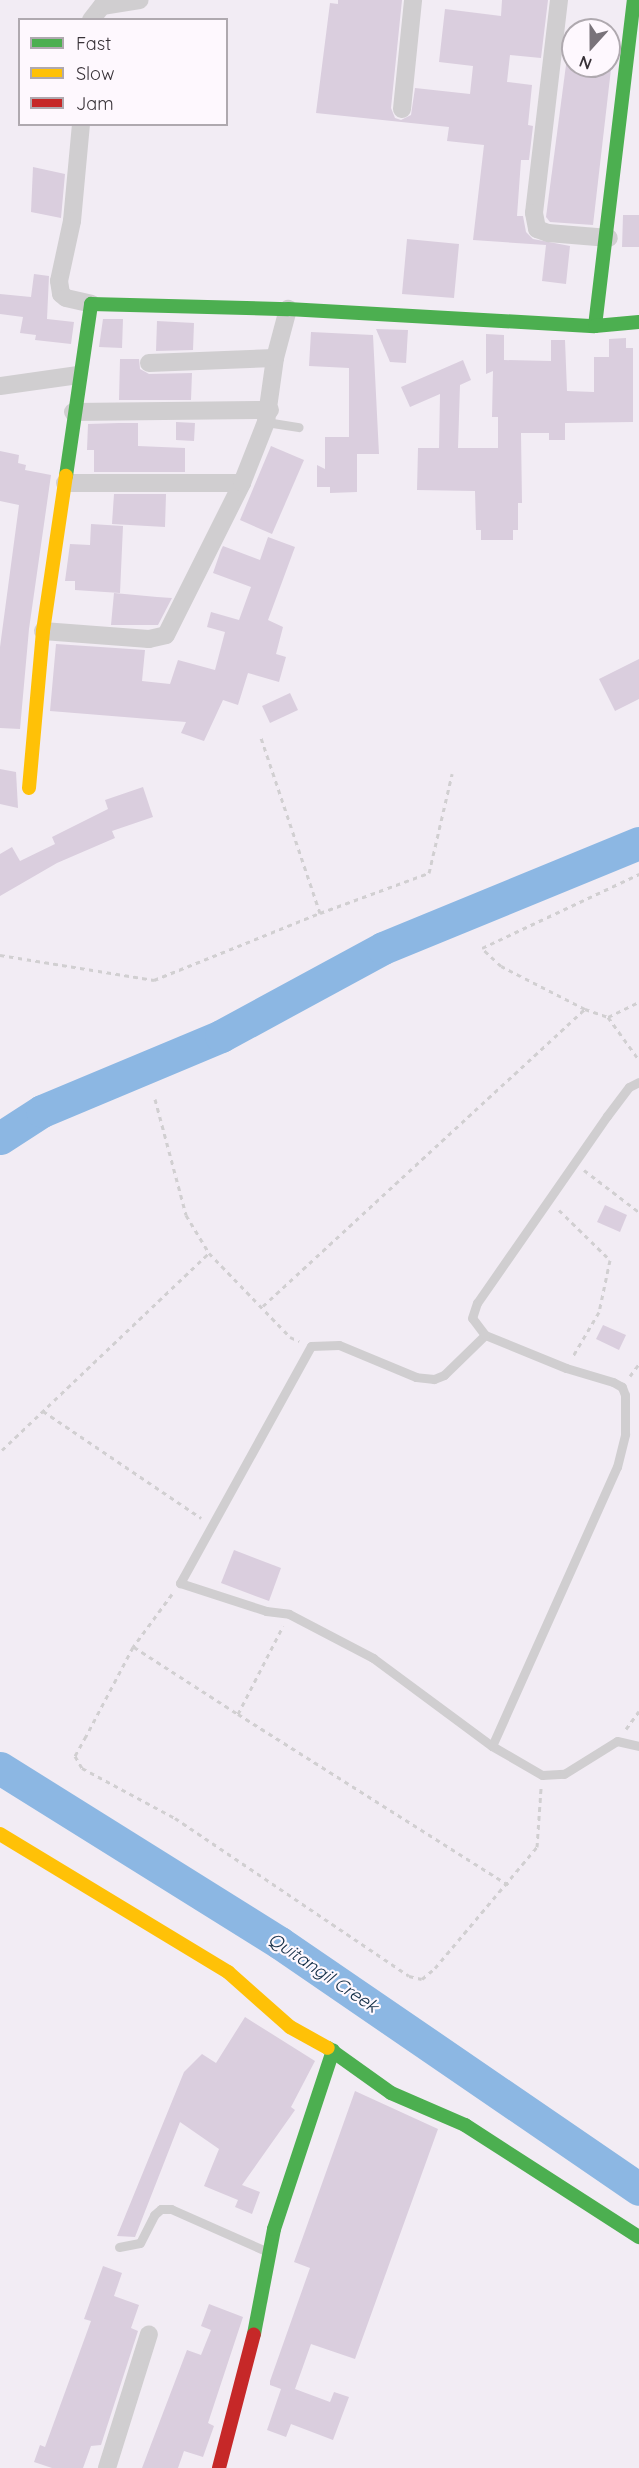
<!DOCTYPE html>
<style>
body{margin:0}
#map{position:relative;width:639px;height:2468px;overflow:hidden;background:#f2ecf4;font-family:Quicksand,sans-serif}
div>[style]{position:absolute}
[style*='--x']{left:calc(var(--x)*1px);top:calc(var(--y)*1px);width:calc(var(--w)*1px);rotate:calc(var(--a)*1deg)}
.river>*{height:33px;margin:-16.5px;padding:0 16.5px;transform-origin:16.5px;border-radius:16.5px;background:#8cb7e3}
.building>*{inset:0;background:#dacede}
.path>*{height:3px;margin-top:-1.5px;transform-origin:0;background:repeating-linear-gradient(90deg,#d1cfd1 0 4.5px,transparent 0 9px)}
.lane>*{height:9px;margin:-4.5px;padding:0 4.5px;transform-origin:4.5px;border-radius:4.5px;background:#d0ced0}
.street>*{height:18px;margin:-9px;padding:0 9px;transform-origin:9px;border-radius:9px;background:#d0ced0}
.fast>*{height:14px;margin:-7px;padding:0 7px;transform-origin:7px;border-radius:7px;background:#4caf50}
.slow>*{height:14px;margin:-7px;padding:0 7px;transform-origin:7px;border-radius:7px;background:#ffc107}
.jam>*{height:14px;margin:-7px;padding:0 7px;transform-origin:7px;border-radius:7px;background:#c62828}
span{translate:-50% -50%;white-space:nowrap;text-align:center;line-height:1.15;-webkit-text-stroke:4.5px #fef8fe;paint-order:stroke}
.water-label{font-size:18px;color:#112c45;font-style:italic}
.legend{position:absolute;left:18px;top:18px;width:210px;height:108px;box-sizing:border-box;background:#fef8fe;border:2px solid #afa9af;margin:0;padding:8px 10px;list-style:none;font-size:18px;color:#383238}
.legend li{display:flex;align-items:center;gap:12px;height:30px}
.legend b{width:30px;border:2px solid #afa9af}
.north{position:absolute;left:561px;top:18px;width:60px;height:60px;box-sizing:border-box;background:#fef8fe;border:2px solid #afa9af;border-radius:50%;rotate:201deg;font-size:16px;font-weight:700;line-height:24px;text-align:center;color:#383238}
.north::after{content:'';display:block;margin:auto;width:21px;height:27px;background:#79737a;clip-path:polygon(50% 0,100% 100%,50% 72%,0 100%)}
</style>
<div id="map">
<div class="river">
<i style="--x:0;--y:1138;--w:50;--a:-32.7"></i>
<i style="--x:42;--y:1111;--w:194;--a:-22.7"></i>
<i style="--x:221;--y:1036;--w:184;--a:-28.5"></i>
<i style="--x:383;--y:948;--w:277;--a:-22.3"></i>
<i style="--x:0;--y:1768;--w:330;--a:32"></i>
<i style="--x:280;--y:1943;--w:435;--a:34.4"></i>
</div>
<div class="building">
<i style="clip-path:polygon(338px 0,402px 0,391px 108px,395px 118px,401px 120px,411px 115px,415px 88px,470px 94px,473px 66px,439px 62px,445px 9px,501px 16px,502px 0,548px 0,541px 58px,510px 55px,507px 82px,532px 85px,528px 125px,533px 126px,529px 160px,521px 160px,517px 216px,523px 216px,526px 232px,533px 239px,570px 246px,566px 284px,542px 281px,546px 245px,473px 240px,484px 145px,447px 141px,449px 127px,316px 113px,330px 3px,338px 4px)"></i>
<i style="clip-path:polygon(566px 65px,611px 69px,593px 225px,550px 222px,546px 217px)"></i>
<i style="clip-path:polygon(33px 167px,65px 174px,61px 218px,31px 212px)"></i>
<i style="clip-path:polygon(623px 215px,639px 215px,639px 247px,622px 247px)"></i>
<i style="clip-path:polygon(407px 239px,459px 244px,454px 298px,402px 294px)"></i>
<i style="clip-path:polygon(34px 274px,49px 276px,47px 319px,74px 322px,71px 344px,35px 340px,36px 335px,20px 333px,23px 317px,0 314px,0 294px,31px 297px)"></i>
<i style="clip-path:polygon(103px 319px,123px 319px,122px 348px,99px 347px)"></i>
<i style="clip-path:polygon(157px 321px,194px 323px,193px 350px,156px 351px)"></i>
<i style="clip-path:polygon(376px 329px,408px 330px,406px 363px,390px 362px)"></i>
<i style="clip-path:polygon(311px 332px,373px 335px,379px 454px,357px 454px,357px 492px,330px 493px,330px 487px,317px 487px,317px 465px,325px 469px,325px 437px,349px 437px,349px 368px,309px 366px)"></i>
<i style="clip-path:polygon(486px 334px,504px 335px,504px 360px,551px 361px,551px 340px,565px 340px,567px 391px,594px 392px,594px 357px,609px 357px,609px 339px,626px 338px,626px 348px,633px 348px,633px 422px,565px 423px,565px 440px,549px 440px,549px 433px,521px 433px,522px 503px,518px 503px,518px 530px,513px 530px,513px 540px,481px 540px,481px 530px,476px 530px,475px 491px,417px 490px,418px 448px,439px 448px,440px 394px,410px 407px,401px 387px,463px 360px,471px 380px,460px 385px,458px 448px,498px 448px,498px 417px,492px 417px,493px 371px,486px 374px)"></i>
<i style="clip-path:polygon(120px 359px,139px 359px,140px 369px,149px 374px,192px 373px,191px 400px,119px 400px)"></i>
<i style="clip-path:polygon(176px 422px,195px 423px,194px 441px,176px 440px)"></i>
<i style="clip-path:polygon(119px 423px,138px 423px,138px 446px,185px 448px,185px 472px,94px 472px,94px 450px,87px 450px,88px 424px)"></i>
<i style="clip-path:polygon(271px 446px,304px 460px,272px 534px,240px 520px)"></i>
<i style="clip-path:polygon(0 451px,19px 455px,18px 463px,26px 465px,25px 470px,51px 475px,29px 629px,20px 729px,0 728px,0 647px,19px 505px,0 501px)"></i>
<i style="clip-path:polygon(114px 494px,166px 494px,165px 527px,112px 524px)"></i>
<i style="clip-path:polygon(91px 524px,123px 526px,120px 593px,75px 590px,75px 581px,65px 581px,70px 544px,90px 545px)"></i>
<i style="clip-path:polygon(268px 537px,295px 547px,268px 620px,283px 627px,276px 654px,286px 657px,279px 682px,248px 673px,238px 705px,223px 700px,204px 741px,181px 733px,186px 722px,50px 711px,56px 644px,145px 650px,142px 681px,170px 684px,178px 660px,215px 670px,225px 632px,207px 627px,211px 612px,239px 620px,251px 587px,213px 573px,221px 550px,223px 546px,260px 560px)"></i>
<i style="clip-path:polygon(114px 593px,157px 597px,172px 598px,158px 625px,111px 625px)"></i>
<i style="clip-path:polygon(639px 659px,639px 699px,615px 711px,599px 679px)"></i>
<i style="clip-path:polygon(290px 693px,298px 710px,270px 723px,262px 706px)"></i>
<i style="clip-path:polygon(0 769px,16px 772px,18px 808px,0 804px)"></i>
<i style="clip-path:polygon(143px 787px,153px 817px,112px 831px,115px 838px,57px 863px,0 896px,0 854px,12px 847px,20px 861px,55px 844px,52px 837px,108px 809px,105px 800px)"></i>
<i style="clip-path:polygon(605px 1205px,627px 1215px,620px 1232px,597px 1222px)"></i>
<i style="clip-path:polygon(603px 1325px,626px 1335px,619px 1350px,596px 1339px)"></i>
<i style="clip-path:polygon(234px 1550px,281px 1568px,269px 1601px,221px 1583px)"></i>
<i style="clip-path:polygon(245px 2017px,315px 2061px,291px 2107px,295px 2110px,242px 2185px,260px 2192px,252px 2214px,235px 2207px,238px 2200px,204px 2186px,219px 2149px,180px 2122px,135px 2237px,117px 2236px,184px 2072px,202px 2054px,216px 2063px)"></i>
<i style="clip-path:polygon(355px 2091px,438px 2129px,355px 2359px,311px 2344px,295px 2389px,330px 2402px,334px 2392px,349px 2397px,333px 2440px,291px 2424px,286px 2437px,267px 2430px,281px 2389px,270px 2385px,270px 2381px,310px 2268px,294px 2262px)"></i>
<i style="clip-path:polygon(103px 2266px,122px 2273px,114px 2296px,139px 2305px,131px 2328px,138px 2331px,101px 2445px,91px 2446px,83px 2468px,52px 2468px,34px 2462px,40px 2445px,45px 2447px,91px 2321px,84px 2319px)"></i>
<i style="clip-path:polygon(209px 2304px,243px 2317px,208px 2423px,214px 2426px,203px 2457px,184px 2451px,178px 2468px,142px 2468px,187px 2350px,201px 2355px,211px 2330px,201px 2326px)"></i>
</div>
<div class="path">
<i style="--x:320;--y:913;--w:116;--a:-20.2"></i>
<i style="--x:429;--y:873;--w:102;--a:-76.9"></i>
<i style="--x:0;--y:955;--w:156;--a:9.2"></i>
<i style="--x:154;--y:980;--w:179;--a:-22"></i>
<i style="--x:320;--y:913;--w:185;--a:-108.6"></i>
<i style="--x:585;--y:1009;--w:94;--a:-152.9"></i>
<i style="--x:501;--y:966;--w:26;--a:-137"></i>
<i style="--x:482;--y:948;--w:174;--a:-25.2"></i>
<i style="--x:608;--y:1017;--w:34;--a:-26"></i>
<i style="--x:155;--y:1099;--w:120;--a:75"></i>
<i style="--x:186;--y:1215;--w:44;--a:58.8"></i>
<i style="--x:584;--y:1170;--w:69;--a:37.4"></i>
<i style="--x:559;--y:1210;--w:71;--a:44.4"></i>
<i style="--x:610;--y:1260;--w:53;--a:101.9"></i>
<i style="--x:599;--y:1312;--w:51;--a:120.6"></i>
<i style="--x:263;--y:1306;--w:438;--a:-42.7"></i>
<i style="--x:585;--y:1009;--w:24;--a:19"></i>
<i style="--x:608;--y:1017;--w:53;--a:54.2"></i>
<i style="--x:630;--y:1376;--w:15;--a:-53"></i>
<i style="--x:43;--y:1411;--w:191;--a:34.1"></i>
<i style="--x:2;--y:1450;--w:286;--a:-43.6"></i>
<i style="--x:209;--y:1253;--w:117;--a:46"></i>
<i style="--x:290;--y:1337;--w:10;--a:24"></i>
<i style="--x:172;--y:1594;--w:66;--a:126.3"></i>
<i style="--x:133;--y:1647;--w:101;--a:117.8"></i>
<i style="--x:86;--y:1736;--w:23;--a:119"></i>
<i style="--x:75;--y:1756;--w:14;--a:60"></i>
<i style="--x:82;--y:1768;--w:106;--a:28.3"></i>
<i style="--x:175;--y:1818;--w:282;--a:34"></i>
<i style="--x:409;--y:1976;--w:13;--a:13"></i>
<i style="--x:422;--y:1979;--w:17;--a:-40"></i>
<i style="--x:435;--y:1968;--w:158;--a:-49.9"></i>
<i style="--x:537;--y:1847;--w:59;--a:-86.1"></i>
<i style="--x:134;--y:1647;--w:124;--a:32.8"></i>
<i style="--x:238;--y:1714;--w:99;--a:-62.9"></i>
<i style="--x:238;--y:1714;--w:320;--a:32.3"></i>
<i style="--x:626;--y:1729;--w:22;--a:-54"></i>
</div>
<div class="lane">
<i style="--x:266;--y:422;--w:33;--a:9"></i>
<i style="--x:485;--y:1335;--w:57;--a:135.7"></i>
<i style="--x:444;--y:1375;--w:11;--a:158"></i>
<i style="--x:434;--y:1379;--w:18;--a:-174"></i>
<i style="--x:416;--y:1377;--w:83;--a:-157.4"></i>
<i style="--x:339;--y:1345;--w:28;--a:178"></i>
<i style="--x:311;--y:1346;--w:271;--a:118.9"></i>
<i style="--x:180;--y:1583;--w:90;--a:18"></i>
<i style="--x:266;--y:1611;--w:23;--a:7"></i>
<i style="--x:289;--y:1614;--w:95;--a:27.6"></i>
<i style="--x:373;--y:1658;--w:148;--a:36.5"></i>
<i style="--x:492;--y:1746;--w:58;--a:30.1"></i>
<i style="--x:542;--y:1775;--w:22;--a:-3"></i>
<i style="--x:564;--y:1774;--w:62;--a:-31.9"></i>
<i style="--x:617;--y:1741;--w:23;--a:13"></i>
<i style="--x:492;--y:1746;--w:306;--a:-65.9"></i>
<i style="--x:617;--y:1467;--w:34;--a:-76"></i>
<i style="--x:625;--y:1434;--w:39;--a:-90"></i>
<i style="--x:625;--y:1395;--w:9;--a:-111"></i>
<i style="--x:622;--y:1387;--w:10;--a:-151"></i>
<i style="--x:613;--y:1382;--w:49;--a:-163.4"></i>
<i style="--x:566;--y:1368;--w:87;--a:-157.8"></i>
<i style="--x:485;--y:1335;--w:21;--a:-127"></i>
<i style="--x:472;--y:1318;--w:16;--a:-72"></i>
<i style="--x:477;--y:1303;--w:228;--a:-55.2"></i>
<i style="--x:607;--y:1116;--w:36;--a:-53"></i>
<i style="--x:629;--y:1087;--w:11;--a:-27"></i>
<i style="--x:119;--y:2247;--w:21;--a:-11"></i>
<i style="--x:140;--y:2243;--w:31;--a:-63"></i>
<i style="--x:154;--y:2215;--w:9;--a:-41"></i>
<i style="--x:161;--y:2209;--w:10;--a:0"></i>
<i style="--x:171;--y:2209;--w:106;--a:23.9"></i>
</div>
<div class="street">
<i style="--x:559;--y:0;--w:214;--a:96.7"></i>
<i style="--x:534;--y:213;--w:16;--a:79"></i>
<i style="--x:537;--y:229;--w:12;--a:20"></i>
<i style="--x:548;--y:233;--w:61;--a:4.7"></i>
<i style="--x:91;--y:20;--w:18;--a:-52"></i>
<i style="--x:102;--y:6;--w:38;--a:-9"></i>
<i style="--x:402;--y:109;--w:110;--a:-84.2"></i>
<i style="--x:81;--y:124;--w:97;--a:95.3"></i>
<i style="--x:72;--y:221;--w:61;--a:102.2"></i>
<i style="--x:59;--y:281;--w:13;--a:81"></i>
<i style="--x:61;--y:294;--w:6;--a:39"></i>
<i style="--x:66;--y:298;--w:26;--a:13"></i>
<i style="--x:149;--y:363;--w:126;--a:-2.3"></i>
<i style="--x:0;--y:386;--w:79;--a:-8"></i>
<i style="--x:73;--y:412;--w:197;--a:-0.6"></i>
<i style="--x:65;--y:483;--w:177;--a:0"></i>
<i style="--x:43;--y:631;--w:106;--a:4.3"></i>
<i style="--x:149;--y:639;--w:17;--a:-13"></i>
<i style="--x:166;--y:635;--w:170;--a:-63.4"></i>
<i style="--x:242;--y:483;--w:66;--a:-68.5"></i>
<i style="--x:266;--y:422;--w:65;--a:-82"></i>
<i style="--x:275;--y:358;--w:51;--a:-75.1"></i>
<i style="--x:107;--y:2468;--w:140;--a:-72.6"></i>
</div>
<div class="fast">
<i style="--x:595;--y:326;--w:328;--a:-83.2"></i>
<i style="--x:66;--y:476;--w:174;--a:-81.7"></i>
<i style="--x:91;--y:304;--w:197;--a:1.5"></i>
<i style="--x:288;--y:309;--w:307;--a:3.2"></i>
<i style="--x:595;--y:326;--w:44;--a:-5.2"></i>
<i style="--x:328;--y:2048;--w:77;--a:35.5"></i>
<i style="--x:391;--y:2093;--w:81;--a:23.4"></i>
<i style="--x:465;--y:2125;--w:207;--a:32.8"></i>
<i style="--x:254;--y:2334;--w:107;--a:-79.2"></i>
<i style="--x:274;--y:2229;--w:188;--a:-71.7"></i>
</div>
<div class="slow">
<i style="--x:29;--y:788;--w:158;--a:-84.9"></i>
<i style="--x:43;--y:631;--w:157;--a:-81.6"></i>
<i style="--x:0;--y:1834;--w:267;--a:31.2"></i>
<i style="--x:228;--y:1972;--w:83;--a:41.6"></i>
<i style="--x:290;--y:2027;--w:43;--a:28.9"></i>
</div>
<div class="jam">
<i style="--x:219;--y:2468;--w:138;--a:-75.4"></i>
</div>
<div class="water-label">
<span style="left:323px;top:1973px;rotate:34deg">Quitangil Creek</span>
</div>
<ul class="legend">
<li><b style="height:8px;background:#4caf50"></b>Fast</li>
<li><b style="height:8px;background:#ffc107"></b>Slow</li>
<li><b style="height:8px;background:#c62828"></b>Jam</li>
</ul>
<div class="north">N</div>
</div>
